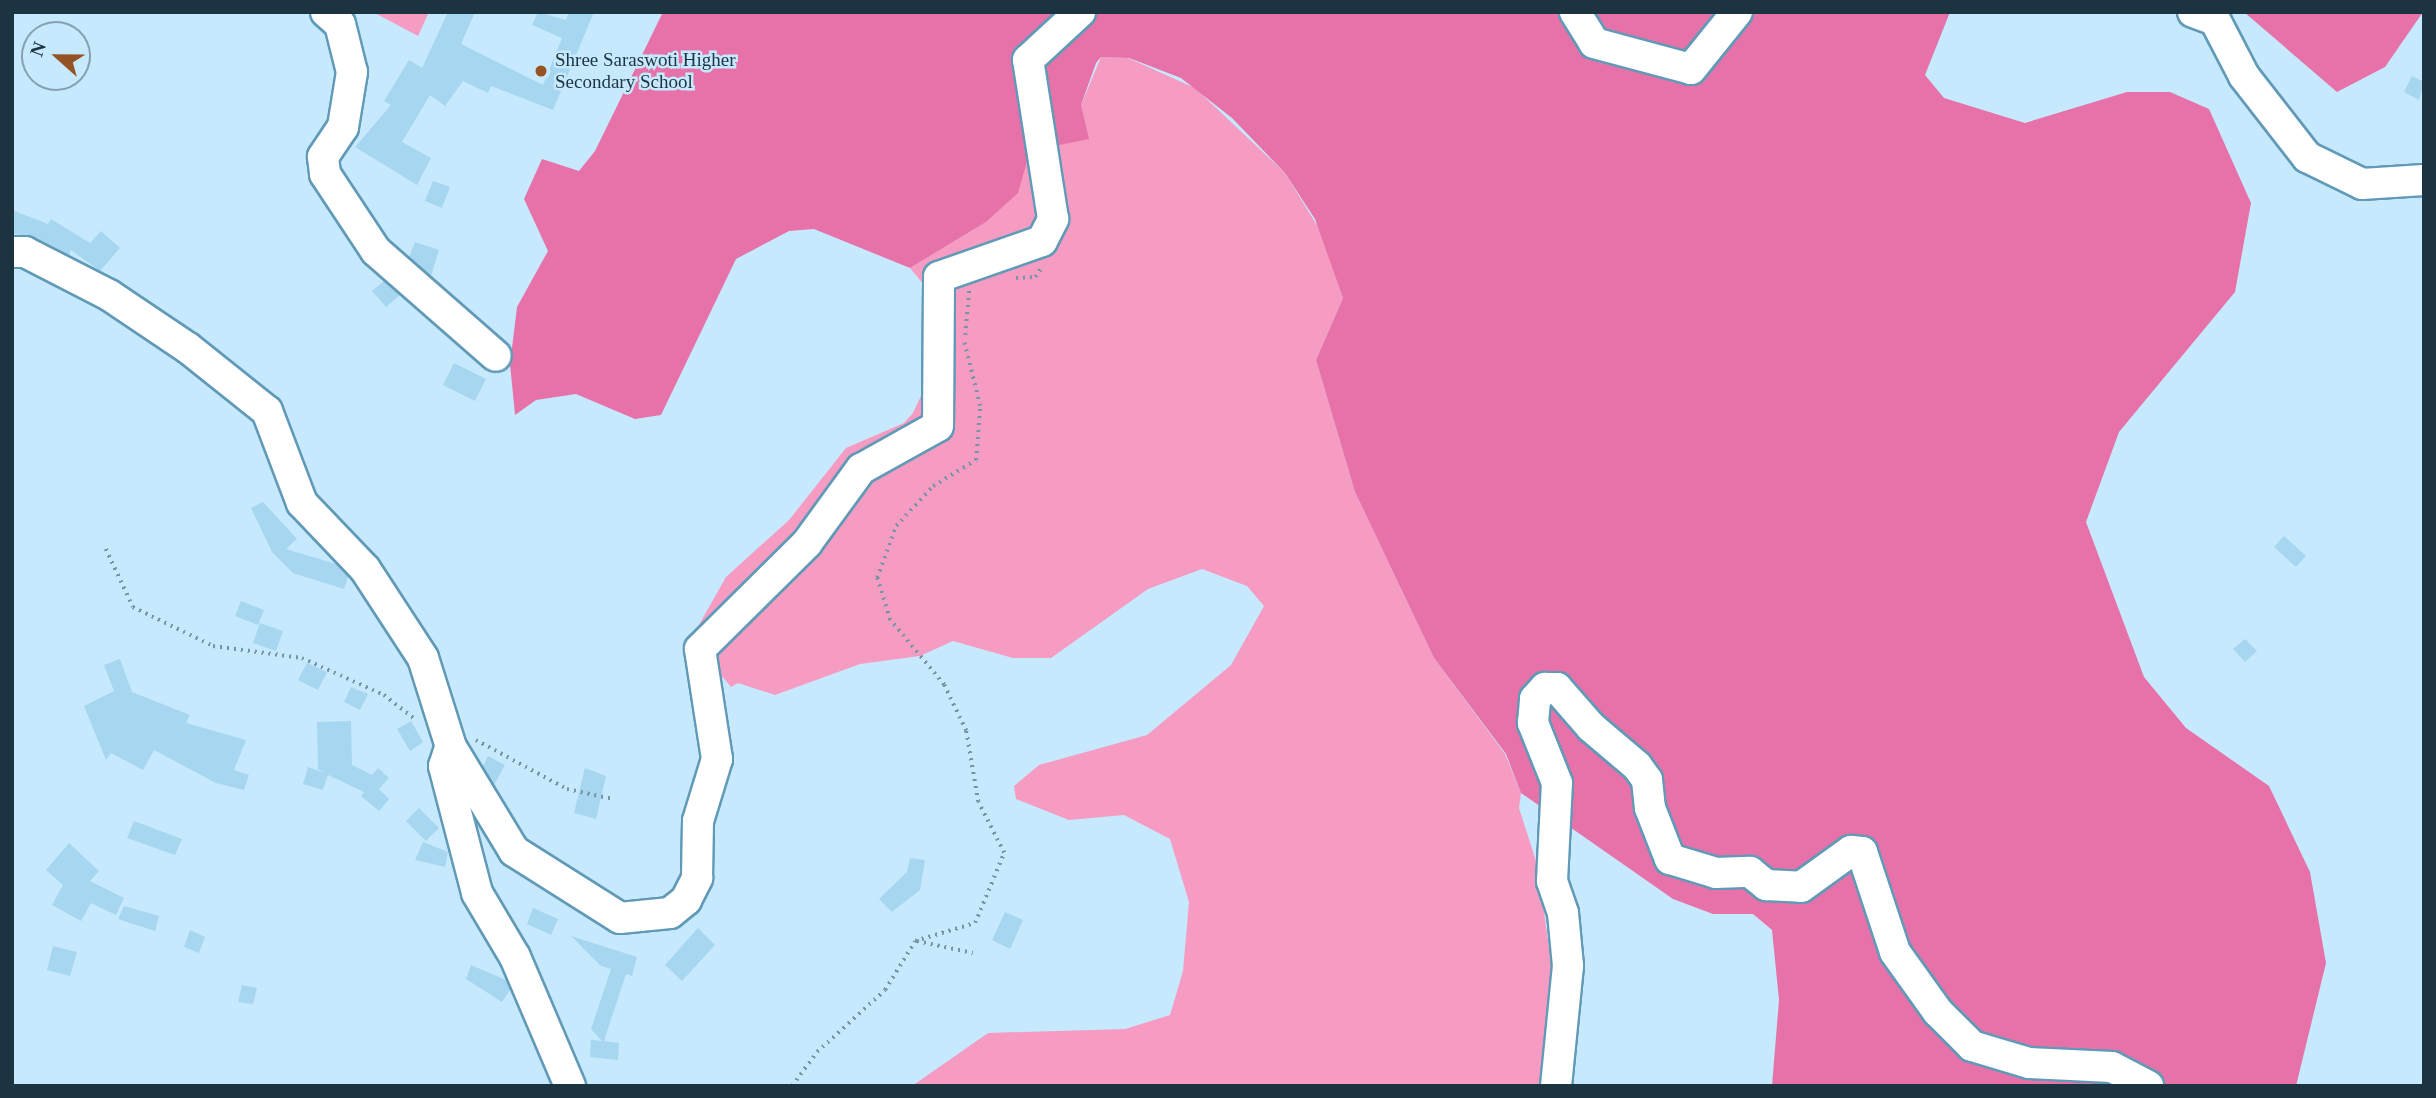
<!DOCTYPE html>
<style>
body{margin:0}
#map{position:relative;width:2436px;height:1098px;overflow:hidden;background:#c7e9fd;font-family:"Times New Roman",serif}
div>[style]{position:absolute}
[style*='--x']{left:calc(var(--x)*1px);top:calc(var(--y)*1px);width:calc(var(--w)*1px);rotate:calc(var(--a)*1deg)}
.green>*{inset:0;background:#f69cc3}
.forest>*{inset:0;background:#e672a9}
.building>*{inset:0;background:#a6d6f0}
.path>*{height:3.5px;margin-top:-1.75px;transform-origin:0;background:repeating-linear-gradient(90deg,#7794a5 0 2px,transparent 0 7px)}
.roads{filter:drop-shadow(2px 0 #619ab7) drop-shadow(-2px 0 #619ab7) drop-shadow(0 2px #619ab7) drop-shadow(0 -2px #619ab7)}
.minor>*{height:30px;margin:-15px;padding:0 15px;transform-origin:15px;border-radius:15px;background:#fff}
.dots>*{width:19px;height:19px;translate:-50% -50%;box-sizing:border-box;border:4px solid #c7e9fd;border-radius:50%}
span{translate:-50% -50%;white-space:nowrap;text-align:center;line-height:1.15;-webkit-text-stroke:5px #c7e9fd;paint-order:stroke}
.poi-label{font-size:19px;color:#1c3441}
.left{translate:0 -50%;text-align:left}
.frame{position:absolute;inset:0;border:14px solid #1c3441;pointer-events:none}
.north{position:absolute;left:21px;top:21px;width:70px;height:70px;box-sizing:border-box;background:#c7e9fd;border:2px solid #83a1b2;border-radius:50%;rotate:291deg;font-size:19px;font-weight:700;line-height:28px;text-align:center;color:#1c3441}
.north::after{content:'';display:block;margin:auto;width:24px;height:32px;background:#955223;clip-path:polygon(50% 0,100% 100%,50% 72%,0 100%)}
</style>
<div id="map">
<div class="green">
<i style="clip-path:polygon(373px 12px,429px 12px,418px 36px)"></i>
<i style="clip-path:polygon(1101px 57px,1128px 58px,1195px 88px,1285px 173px,1323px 235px,1343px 298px,1316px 360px,1355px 492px,1434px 658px,1505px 754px,1521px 793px,1519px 808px,1538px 867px,1550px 956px,1555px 1022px,1549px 1086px,912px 1086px,988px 1033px,1125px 1029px,1170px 1015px,1183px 971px,1189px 902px,1170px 839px,1124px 815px,1069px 820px,1016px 799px,1014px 786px,1039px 765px,1147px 735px,1231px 665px,1264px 606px,1247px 586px,1202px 569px,1148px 589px,1051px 658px,1013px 658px,953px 641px,920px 656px,860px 664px,775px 695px,738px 683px,731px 687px,691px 639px,726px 577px,789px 520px,846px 448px,904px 423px,913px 413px,921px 396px,926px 311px,924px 285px,910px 268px,986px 222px,1030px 151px,1081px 105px)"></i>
</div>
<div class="forest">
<i style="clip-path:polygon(663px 12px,1950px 12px,1925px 75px,1944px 98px,2025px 123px,2127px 92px,2170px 92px,2209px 109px,2251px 203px,2235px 292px,2119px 432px,2086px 522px,2144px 677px,2186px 728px,2269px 786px,2310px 872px,2326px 963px,2296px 1086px,1772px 1086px,1779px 1000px,1772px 930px,1753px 914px,1713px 914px,1673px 899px,1521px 793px,1506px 754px,1434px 658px,1355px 492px,1316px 360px,1343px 298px,1315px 219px,1285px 173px,1232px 118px,1181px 78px,1129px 58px,1101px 57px,1096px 63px,1081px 105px,1089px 139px,1030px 151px,1018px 193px,986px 222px,910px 268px,814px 229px,789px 231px,736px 259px,661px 415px,635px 419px,576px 394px,536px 400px,515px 415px,510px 364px,517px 307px,548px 251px,524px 199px,542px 159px,579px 171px,595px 151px)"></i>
<i style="clip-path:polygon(2244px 12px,2423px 12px,2385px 67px,2337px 92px)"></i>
</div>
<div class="building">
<i style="clip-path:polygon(448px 12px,475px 12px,461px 44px,543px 85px,562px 38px,532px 25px,538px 12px,566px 20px,569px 12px,594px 12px,553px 110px,491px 86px,488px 93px,463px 81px,445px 106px,430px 95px,402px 142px,431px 158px,417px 185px,355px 147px,391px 105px,384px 101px,409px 60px,422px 68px)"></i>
<i style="clip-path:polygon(2412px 76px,2424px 82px,2419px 100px,2404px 92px)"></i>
<i style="clip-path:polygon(433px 181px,450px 187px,442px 208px,425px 201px)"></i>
<i style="clip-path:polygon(12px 210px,48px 224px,51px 219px,90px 243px,101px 231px,120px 248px,100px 271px,71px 250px,69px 255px,32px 236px,12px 234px)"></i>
<i style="clip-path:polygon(415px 242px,439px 250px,431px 276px,409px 257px)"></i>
<i style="clip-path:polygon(384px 281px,400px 295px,386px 307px,372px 291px)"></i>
<i style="clip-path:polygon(454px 363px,486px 379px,475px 401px,443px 385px)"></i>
<i style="clip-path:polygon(263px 502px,297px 539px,286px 549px,336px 564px,348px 577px,344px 589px,293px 573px,272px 552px,251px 508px)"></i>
<i style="clip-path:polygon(2284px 536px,2306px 556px,2296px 567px,2274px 547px)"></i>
<i style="clip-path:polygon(241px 601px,264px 610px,258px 625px,235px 616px)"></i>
<i style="clip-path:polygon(260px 623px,283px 631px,276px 651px,253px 643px)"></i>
<i style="clip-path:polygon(2245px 639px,2257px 651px,2245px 662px,2233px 649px)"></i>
<i style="clip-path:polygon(120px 659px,132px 692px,190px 715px,186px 723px,246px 740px,234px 770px,249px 775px,244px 790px,216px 783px,154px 750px,143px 770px,111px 753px,106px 760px,84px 706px,114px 691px,104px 665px)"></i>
<i style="clip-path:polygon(307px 663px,327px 672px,318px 690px,298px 680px)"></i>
<i style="clip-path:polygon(351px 687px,368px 694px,360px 710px,344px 702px)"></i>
<i style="clip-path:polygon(351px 721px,352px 765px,372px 775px,378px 768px,389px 778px,379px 789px,389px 799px,379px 811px,361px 796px,364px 792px,328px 775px,323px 790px,303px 784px,308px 767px,325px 773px,318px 769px,317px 722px)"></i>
<i style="clip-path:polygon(411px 721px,423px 742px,410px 751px,397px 729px)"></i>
<i style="clip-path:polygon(488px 756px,505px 765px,494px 785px,483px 766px)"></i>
<i style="clip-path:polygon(585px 768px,606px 776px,596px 819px,574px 813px)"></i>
<i style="clip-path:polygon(419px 808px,439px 828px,426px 841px,406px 821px)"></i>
<i style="clip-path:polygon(134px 821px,182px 839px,175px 855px,127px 838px)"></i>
<i style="clip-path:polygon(423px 842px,448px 852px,445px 867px,415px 860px)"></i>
<i style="clip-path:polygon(69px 843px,99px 871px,90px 881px,124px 898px,116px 915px,91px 903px,81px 921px,52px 905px,63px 885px,46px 870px)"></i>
<i style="clip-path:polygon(910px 858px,925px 860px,920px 890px,892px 912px,879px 899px,907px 872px)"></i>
<i style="clip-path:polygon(124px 906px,159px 916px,155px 931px,118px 919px)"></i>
<i style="clip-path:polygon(533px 908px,558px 919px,551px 935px,527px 924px)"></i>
<i style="clip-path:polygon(1005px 912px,1023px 920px,1010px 949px,992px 940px)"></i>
<i style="clip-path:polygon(698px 928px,715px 945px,682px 981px,665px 965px)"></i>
<i style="clip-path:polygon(190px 930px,205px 937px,199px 953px,184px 947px)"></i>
<i style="clip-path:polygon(571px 936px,637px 957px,632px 976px,626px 974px,604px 1041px,619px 1043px,618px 1060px,590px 1057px,591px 1040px,602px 1041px,591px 1029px,611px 969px,601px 966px)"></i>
<i style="clip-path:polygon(53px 946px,77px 952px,70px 976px,47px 970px)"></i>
<i style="clip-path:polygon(471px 965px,506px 980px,510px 990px,502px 1002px,466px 979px)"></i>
<i style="clip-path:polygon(242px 985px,257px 988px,253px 1004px,238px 1002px)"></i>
</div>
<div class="path">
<i style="--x:1016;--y:278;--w:19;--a:-3"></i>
<i style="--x:1035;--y:277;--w:14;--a:-56"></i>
<i style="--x:965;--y:335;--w:45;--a:-84.9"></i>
<i style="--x:106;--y:549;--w:64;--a:65"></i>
<i style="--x:133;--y:607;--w:89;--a:26"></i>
<i style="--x:213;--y:646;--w:90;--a:7.7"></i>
<i style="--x:302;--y:658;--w:90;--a:24.3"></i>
<i style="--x:384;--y:695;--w:41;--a:38"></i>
<i style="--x:476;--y:740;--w:103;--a:28.3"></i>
<i style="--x:567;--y:789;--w:47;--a:12.3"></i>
<i style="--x:917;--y:941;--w:57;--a:12.1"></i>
<i style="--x:792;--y:1086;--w:42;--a:-53.7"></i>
<i style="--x:817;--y:1052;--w:92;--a:-42.4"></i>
<i style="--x:885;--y:990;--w:57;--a:-58.5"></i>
<i style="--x:915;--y:941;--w:63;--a:-16.7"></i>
<i style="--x:975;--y:923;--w:76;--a:-67.5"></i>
<i style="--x:1004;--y:853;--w:57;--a:-117"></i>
<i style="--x:978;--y:802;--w:72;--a:-99.6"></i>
<i style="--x:966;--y:731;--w:51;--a:-115.6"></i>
<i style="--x:944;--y:685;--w:85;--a:-129.7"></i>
<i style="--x:890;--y:620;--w:44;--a:-107.2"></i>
<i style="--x:877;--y:578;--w:55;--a:-69.9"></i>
<i style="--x:896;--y:526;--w:54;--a:-47.2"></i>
<i style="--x:933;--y:486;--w:50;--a:-31.2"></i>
<i style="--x:976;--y:460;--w:54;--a:-85.8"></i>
<i style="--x:980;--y:406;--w:66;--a:-104"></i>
</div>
<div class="roads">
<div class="minor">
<i style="--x:326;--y:12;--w:18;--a:41"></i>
<i style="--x:340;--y:24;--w:49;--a:76"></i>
<i style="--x:352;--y:72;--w:56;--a:99.3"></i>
<i style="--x:343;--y:127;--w:36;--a:124"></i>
<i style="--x:323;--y:157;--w:17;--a:83"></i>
<i style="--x:325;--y:174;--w:92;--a:56.5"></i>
<i style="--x:376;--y:251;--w:159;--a:41.2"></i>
<i style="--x:1575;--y:12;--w:36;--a:58"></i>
<i style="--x:1594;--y:43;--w:100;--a:15"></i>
<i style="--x:1691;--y:69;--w:73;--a:-51.1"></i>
<i style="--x:2193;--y:12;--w:23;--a:20"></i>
<i style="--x:2215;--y:20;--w:63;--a:62.6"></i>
<i style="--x:2244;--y:76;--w:103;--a:52.1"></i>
<i style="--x:2307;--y:157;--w:61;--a:26.1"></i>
<i style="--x:2362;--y:184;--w:62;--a:-3.7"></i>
<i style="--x:12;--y:252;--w:13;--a:0"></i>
<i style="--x:25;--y:252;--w:94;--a:27.1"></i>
<i style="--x:109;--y:295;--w:95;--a:33.9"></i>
<i style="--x:188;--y:348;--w:101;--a:38.6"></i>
<i style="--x:267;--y:411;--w:98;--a:69.2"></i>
<i style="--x:302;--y:503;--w:91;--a:46.3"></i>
<i style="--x:365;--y:569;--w:106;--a:56.9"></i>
<i style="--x:423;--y:658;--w:93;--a:72.5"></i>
<i style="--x:451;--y:747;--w:122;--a:58.8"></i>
<i style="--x:514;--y:851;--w:125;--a:32.3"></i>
<i style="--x:620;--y:918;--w:50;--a:-5.7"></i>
<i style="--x:670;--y:913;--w:21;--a:-39"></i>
<i style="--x:686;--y:900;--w:25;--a:-63"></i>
<i style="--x:697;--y:878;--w:57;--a:-89"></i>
<i style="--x:698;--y:821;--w:65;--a:-73"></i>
<i style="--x:717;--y:759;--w:111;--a:-98.8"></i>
<i style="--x:700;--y:649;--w:151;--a:-44.7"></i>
<i style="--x:807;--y:543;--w:92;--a:-53.9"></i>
<i style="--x:861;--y:469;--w:88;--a:-29.2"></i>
<i style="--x:938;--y:426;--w:149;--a:-89.6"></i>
<i style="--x:939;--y:277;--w:109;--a:-19.3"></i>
<i style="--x:1042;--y:241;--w:25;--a:-63"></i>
<i style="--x:1053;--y:219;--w:161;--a:-98.9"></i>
<i style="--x:1028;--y:60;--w:71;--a:-42.7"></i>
<i style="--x:449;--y:751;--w:16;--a:108"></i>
<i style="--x:444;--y:766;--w:131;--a:75.4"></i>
<i style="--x:477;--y:893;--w:74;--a:59.3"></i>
<i style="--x:515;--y:957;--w:140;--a:66.9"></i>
<i style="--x:1556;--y:1086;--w:121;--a:-84.3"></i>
<i style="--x:1568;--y:966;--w:53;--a:-95.4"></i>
<i style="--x:1563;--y:913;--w:34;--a:-109"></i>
<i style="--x:1552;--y:881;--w:98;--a:-87.1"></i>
<i style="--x:1557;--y:783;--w:65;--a:-111.8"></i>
<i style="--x:1533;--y:723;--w:24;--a:-85"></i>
<i style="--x:1535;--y:699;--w:15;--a:-48"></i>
<i style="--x:1545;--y:688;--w:12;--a:0"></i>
<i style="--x:1557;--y:688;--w:52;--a:48.9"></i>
<i style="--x:1591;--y:727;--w:60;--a:40.3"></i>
<i style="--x:1637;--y:766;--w:17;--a:54"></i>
<i style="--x:1647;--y:780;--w:28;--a:84"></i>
<i style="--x:1650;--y:808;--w:55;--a:68.6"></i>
<i style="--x:1670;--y:859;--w:48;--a:16.9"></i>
<i style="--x:1716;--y:873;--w:34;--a:-2"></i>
<i style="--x:1750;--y:872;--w:21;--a:39"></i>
<i style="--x:1766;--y:885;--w:35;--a:3"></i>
<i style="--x:1801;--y:887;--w:62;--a:-35.8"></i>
<i style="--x:1851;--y:851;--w:11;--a:5"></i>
<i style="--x:1862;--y:852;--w:105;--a:71.7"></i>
<i style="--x:1895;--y:952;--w:74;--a:54.4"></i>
<i style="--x:1938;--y:1012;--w:48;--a:45"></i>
<i style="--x:1972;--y:1046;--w:59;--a:16.6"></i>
<i style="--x:2029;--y:1063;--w:83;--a:2.8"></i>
<i style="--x:2112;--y:1067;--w:41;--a:27.8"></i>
</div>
</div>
<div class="dots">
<i style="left:541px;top:71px;background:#955223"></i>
</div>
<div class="poi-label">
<span class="left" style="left:555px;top:71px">Shree Saraswoti Higher<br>Secondary School</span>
</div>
<div class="frame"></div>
<div class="north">N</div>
</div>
